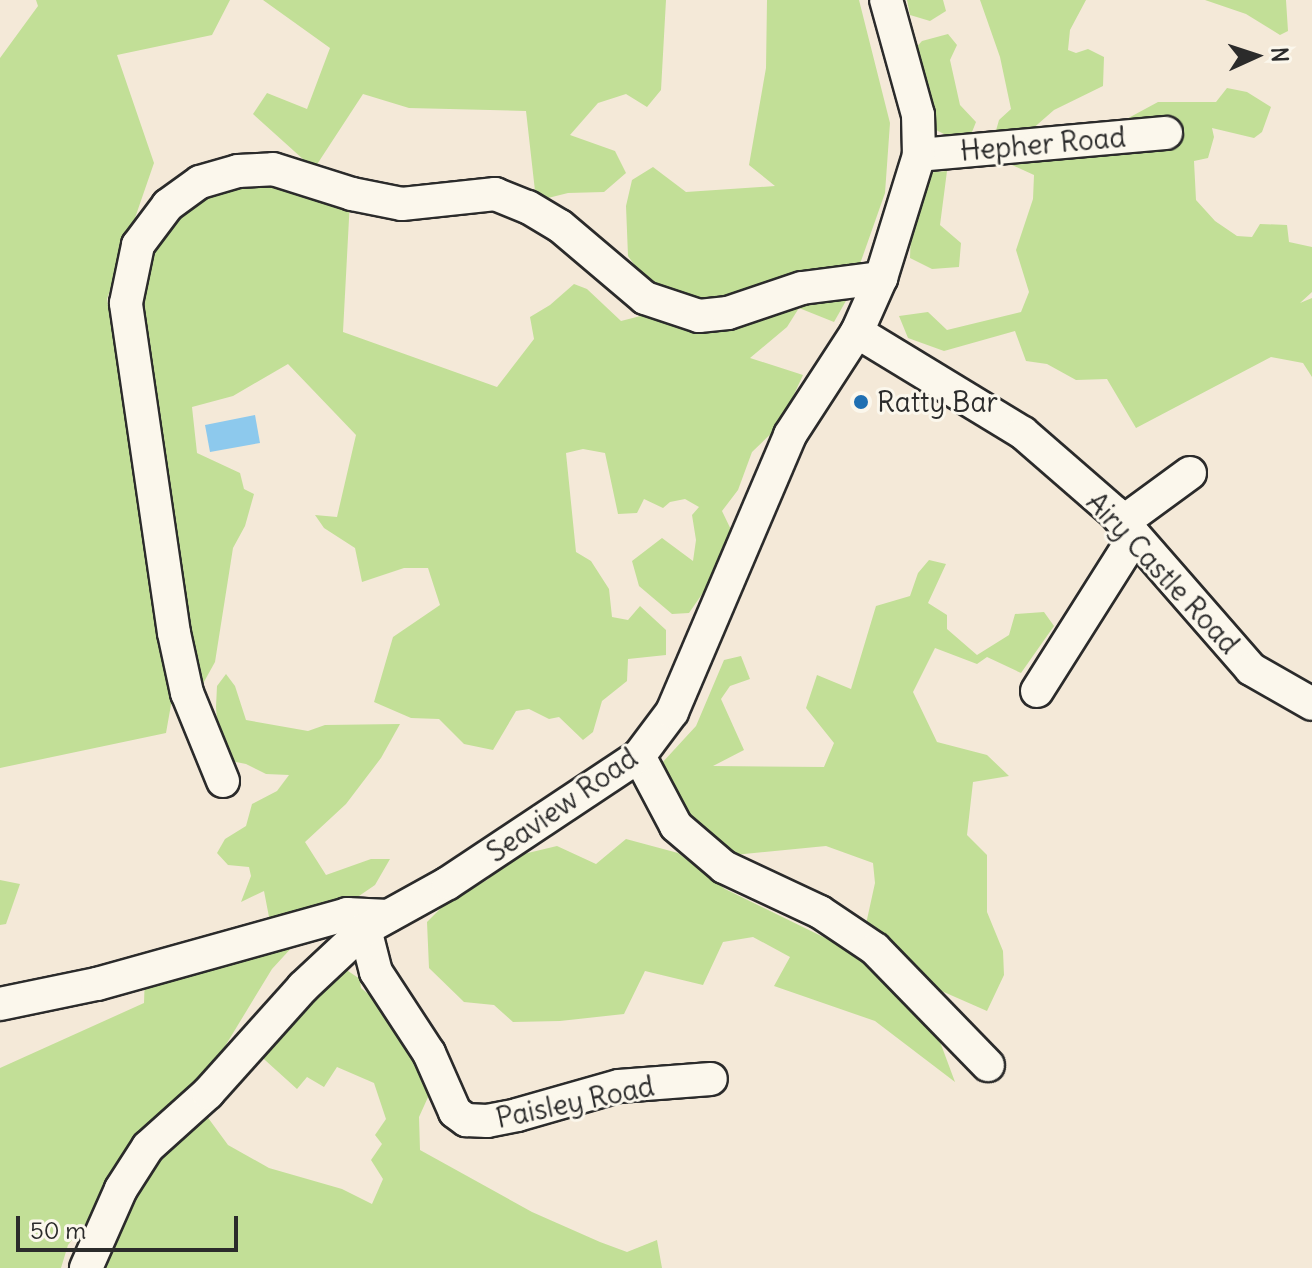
<!DOCTYPE html>
<style>
body{margin:0}
#map{position:relative;width:1312px;height:1268px;overflow:hidden;background:#f4e9d8;font-family:Delius,sans-serif}
div>[style]{position:absolute}
[style*='--x']{left:calc(var(--x)*1px);top:calc(var(--y)*1px);width:calc(var(--w)*1px);rotate:calc(var(--a)*1deg)}
.green>*{inset:0;background:#c2df97}
.water>*{inset:0;background:#8dc9ed}
.roads{filter:drop-shadow(2px 0 #2b2b2b) drop-shadow(-2px 0 #2b2b2b) drop-shadow(0 2px #2b2b2b) drop-shadow(0 -2px #2b2b2b)}
.minor>*{height:32px;margin:-16px;padding:0 16px;transform-origin:16px;border-radius:16px;background:#fbf7ec}
.dots>*{width:22px;height:22px;translate:-50% -50%;box-sizing:border-box;border:4px solid #fbf7ec;border-radius:50%}
span{translate:-50% -50%;white-space:nowrap;text-align:center;line-height:1.15;-webkit-text-stroke:6px #fbf7ec;paint-order:stroke}
.street-label{font-size:28px;color:#2b2b2b}
.poi-label{font-size:28px;color:#2b2b2b}
.left{translate:0 -50%;text-align:left}
.north{position:absolute;left:1216px;top:16px;width:80px;height:80px;-webkit-text-stroke:6px #fbf7ec;paint-order:stroke;rotate:87deg;font-size:22px;font-weight:700;line-height:32px;text-align:center;color:#2b2b2b}
.north::after{content:'';display:block;margin:auto;width:28px;height:36px;background:#2b2b2b;clip-path:polygon(50% 0,100% 100%,50% 72%,0 100%)}
.scale{position:absolute;left:16px;top:1216px;width:222px;height:36px;box-sizing:border-box;border:4px solid #2b2b2b;border-top:0;padding-left:10px;font-size:24px;line-height:28px;white-space:nowrap;color:#2b2b2b;-webkit-text-stroke:6px #fbf7ec;paint-order:stroke}
</style>
<div id="map">
<div class="green">
<i style="clip-path:polygon(36px 0,230px 0,212px 35px,117px 55px,154px 163px,107px 299px,172px 699px,166px 733px,0 768px,0 58px,38px 6px)"></i>
<i style="clip-path:polygon(263px 0,666px 0,661px 90px,647px 107px,626px 94px,598px 103px,570px 135px,615px 151px,626px 173px,604px 192px,568px 193px,548px 198px,546px 207px,535px 191px,526px 111px,409px 108px,363px 94px,314px 169px,253px 114px,267px 93px,307px 109px,330px 48px)"></i>
<i style="clip-path:polygon(767px 0,859px 0,890px 123px,885px 193px,860px 264px,705px 305px,652px 289px,628px 256px,626px 206px,632px 180px,653px 167px,686px 192px,775px 186px,749px 165px,766px 68px)"></i>
<i style="clip-path:polygon(907px 0,943px 0,946px 11px,930px 21px,910px 15px)"></i>
<i style="clip-path:polygon(980px 0,1086px 0,1070px 30px,1068px 50px,1076px 53px,1088px 49px,1104px 57px,1103px 86px,1054px 110px,1007px 151px,993px 141px,999px 120px,1011px 109px,1000px 57px)"></i>
<i style="clip-path:polygon(1205px 0,1286px 0,1288px 31px,1280px 35px,1246px 14px)"></i>
<i style="clip-path:polygon(948px 34px,957px 45px,950px 60px,960px 105px,976px 122px,970px 137px,944px 134px,930px 127px,912px 52px,922px 41px)"></i>
<i style="clip-path:polygon(1227px 88px,1247px 92px,1271px 107px,1262px 132px,1254px 138px,1212px 128px,1214px 137px,1208px 158px,1194px 161px,1196px 200px,1215px 221px,1237px 236px,1252px 237px,1260px 224px,1287px 225px,1289px 242px,1312px 247px,1312px 292px,1300px 303px,1312px 298px,1312px 377px,1303px 363px,1271px 357px,1136px 428px,1107px 379px,1076px 380px,1047px 364px,1026px 361px,1015px 331px,944px 351px,908px 338px,899px 316px,928px 312px,947px 330px,1021px 312px,1029px 292px,1016px 250px,1033px 199px,1034px 175px,1012px 165px,1166px 141px,1121px 122px,1158px 102px,1216px 102px)"></i>
<i style="clip-path:polygon(947px 171px,940px 225px,961px 243px,959px 267px,932px 269px,910px 258px,911px 230px,925px 173px)"></i>
<i style="clip-path:polygon(270px 178px,350px 200px,343px 332px,497px 387px,534px 339px,530px 317px,550px 305px,574px 284px,587px 289px,621px 321px,664px 310px,851px 292px,834px 322px,799px 308px,787px 327px,750px 358px,803px 375px,780px 425px,752px 452px,738px 490px,722px 511px,734px 536px,718px 571px,689px 613px,672px 614px,639px 586px,632px 561px,662px 538px,693px 561px,696px 540px,692px 515px,699px 507px,685px 499px,670px 502px,663px 508px,644px 499px,637px 513px,618px 514px,605px 453px,583px 449px,566px 453px,576px 552px,591px 561px,609px 589px,612px 617px,628px 620px,640px 606px,666px 630px,666px 655px,628px 659px,627px 681px,602px 701px,593px 732px,583px 740px,559px 717px,549px 719px,529px 709px,516px 711px,493px 750px,464px 744px,439px 719px,411px 718px,374px 702px,393px 637px,440px 605px,428px 568px,404px 568px,362px 582px,355px 548px,324px 528px,315px 515px,337px 517px,356px 435px,288px 364px,233px 396px,192px 407px,197px 453px,240px 473px,244px 489px,254px 494px,245px 526px,233px 548px,215px 662px,195px 698px,132px 306px,148px 249px,175px 210px,207px 193px)"></i>
<i style="clip-path:polygon(929px 560px,946px 564px,928px 603px,947px 615px,947px 629px,977px 655px,1009px 635px,1015px 614px,1044px 612px,1054px 626px,1021px 673px,987px 657px,977px 664px,935px 648px,913px 692px,937px 742px,987px 755px,1009px 776px,973px 782px,967px 835px,987px 855px,987px 912px,1003px 951px,1004px 975px,987px 1011px,921px 982px,900px 952px,866px 924px,875px 883px,873px 863px,826px 846px,724px 856px,650px 776px,696px 726px,724px 660px,741px 656px,750px 679px,730px 686px,721px 699px,744px 750px,713px 766px,824px 767px,834px 743px,806px 708px,817px 675px,851px 689px,876px 606px,910px 596px,918px 573px)"></i>
<i style="clip-path:polygon(226px 674px,235px 686px,246px 720px,308px 731px,325px 725px,400px 724px,381px 758px,346px 804px,305px 842px,326px 875px,371px 859px,390px 859px,375px 885px,305px 933px,272px 969px,213px 1066px,68px 1245px,61px 1268px,0 1268px,0 1068px,144px 1003px,145px 973px,197px 961px,269px 917px,264px 891px,241px 902px,251px 876px,249px 867px,228px 865px,217px 853px,225px 839px,246px 826px,252px 804px,277px 791px,289px 775px,266px 774px,246px 764px,231px 761px,218px 734px,216px 707px,217px 686px)"></i>
<i style="clip-path:polygon(626px 839px,678px 853px,725px 889px,862px 956px,891px 977px,939px 1039px,955px 1082px,875px 1021px,774px 986px,790px 957px,753px 937px,723px 942px,703px 985px,645px 971px,624px 1014px,560px 1021px,513px 1022px,494px 1005px,464px 1002px,429px 968px,427px 922px,447px 902px,487px 880px,511px 857px,557px 846px,596px 864px)"></i>
<i style="clip-path:polygon(0 880px,20px 884px,6px 924px,0 925px)"></i>
<i style="clip-path:polygon(339px 965px,360px 979px,361px 988px,388px 1010px,405px 1034px,429px 1095px,419px 1117px,420px 1150px,532px 1212px,600px 1242px,627px 1252px,657px 1240px,662px 1268px,101px 1268px,148px 1164px,206px 1115px,228px 1145px,269px 1168px,342px 1189px,372px 1204px,383px 1179px,371px 1160px,382px 1144px,375px 1135px,386px 1119px,374px 1083px,337px 1067px,324px 1087px,307px 1077px,297px 1089px,255px 1051px)"></i>
</div>
<div class="water">
<i style="clip-path:polygon(255px 415px,260px 443px,210px 452px,205px 425px)"></i>
</div>
<div class="roads">
<div class="minor">
<i style="--x:919;--y:155;--w:248;--a:-5.1"></i>
<i style="--x:857;--y:332;--w:194;--a:31.3"></i>
<i style="--x:1023;--y:433;--w:122;--a:41"></i>
<i style="--x:1115;--y:513;--w:207;--a:48.9"></i>
<i style="--x:1251;--y:669;--w:70;--a:29.8"></i>
<i style="--x:1123;--y:522;--w:83;--a:-36.2"></i>
<i style="--x:1037;--y:691;--w:183;--a:-57.7"></i>
<i style="--x:639;--y:756;--w:79;--a:62.1"></i>
<i style="--x:676;--y:826;--w:63;--a:40.5"></i>
<i style="--x:724;--y:867;--w:106;--a:25.1"></i>
<i style="--x:820;--y:912;--w:66;--a:33.9"></i>
<i style="--x:875;--y:949;--w:162;--a:45.8"></i>
<i style="--x:223;--y:781;--w:95;--a:-112.2"></i>
<i style="--x:187;--y:693;--w:61;--a:-102.2"></i>
<i style="--x:174;--y:633;--w:333;--a:-98.3"></i>
<i style="--x:126;--y:303;--w:59;--a:-78.3"></i>
<i style="--x:138;--y:245;--w:50;--a:-53.1"></i>
<i style="--x:168;--y:205;--w:39;--a:-36"></i>
<i style="--x:200;--y:182;--w:40;--a:-16"></i>
<i style="--x:238;--y:171;--w:35;--a:-3"></i>
<i style="--x:273;--y:169;--w:83;--a:17.6"></i>
<i style="--x:352;--y:194;--w:51;--a:11.3"></i>
<i style="--x:402;--y:204;--w:94;--a:-6.1"></i>
<i style="--x:495;--y:194;--w:35;--a:22"></i>
<i style="--x:528;--y:207;--w:37;--a:31"></i>
<i style="--x:560;--y:226;--w:111;--a:40.3"></i>
<i style="--x:645;--y:298;--w:57;--a:18.4"></i>
<i style="--x:699;--y:316;--w:29;--a:-6"></i>
<i style="--x:728;--y:313;--w:78;--a:-18.7"></i>
<i style="--x:802;--y:288;--w:80;--a:-7.2"></i>
<i style="--x:365;--y:929;--w:44;--a:75.7"></i>
<i style="--x:376;--y:972;--w:97;--a:56.8"></i>
<i style="--x:429;--y:1053;--w:64;--a:66.2"></i>
<i style="--x:455;--y:1112;--w:14;--a:36"></i>
<i style="--x:466;--y:1120;--w:21;--a:3"></i>
<i style="--x:487;--y:1121;--w:31;--a:-11"></i>
<i style="--x:517;--y:1115;--w:106;--a:-15.9"></i>
<i style="--x:619;--y:1086;--w:92;--a:-4.4"></i>
<i style="--x:0;--y:1004;--w:99;--a:-11.7"></i>
<i style="--x:97;--y:984;--w:260;--a:-15.6"></i>
<i style="--x:347;--y:914;--w:41;--a:2.8"></i>
<i style="--x:86;--y:1268;--w:86;--a:-66.1"></i>
<i style="--x:121;--y:1189;--w:50;--a:-57.3"></i>
<i style="--x:148;--y:1147;--w:81;--a:-42"></i>
<i style="--x:208;--y:1093;--w:142;--a:-48.1"></i>
<i style="--x:303;--y:987;--w:85;--a:-43.1"></i>
<i style="--x:365;--y:929;--w:95;--a:-29"></i>
<i style="--x:448;--y:883;--w:229;--a:-33.6"></i>
<i style="--x:639;--y:756;--w:55;--a:-53.1"></i>
<i style="--x:672;--y:712;--w:301;--a:-66.9"></i>
<i style="--x:790;--y:435;--w:123;--a:-57"></i>
<i style="--x:857;--y:332;--w:59;--a:-66"></i>
<i style="--x:881;--y:278;--w:129;--a:-72.8"></i>
<i style="--x:919;--y:155;--w:40;--a:-91.4"></i>
<i style="--x:918;--y:115;--w:119;--a:-105.5"></i>
</div>
</div>
<div class="dots">
<i style="left:861px;top:402px;background:#1f6fb2"></i>
</div>
<div class="street-label">
<span style="left:1043px;top:144px;rotate:-5deg">Hepher Road</span>
<span style="left:1163px;top:573px;rotate:47deg">Airy Castle Road</span>
<span style="left:562px;top:805px;rotate:-35deg">Seaview Road</span>
<span style="left:575px;top:1102px;rotate:-12deg">Paisley Road</span>
</div>
<div class="poi-label">
<span class="left" style="left:877px;top:402px">Ratty Bar</span>
</div>
<div class="north">N</div>
<div class="scale">50 m</div>
</div>
